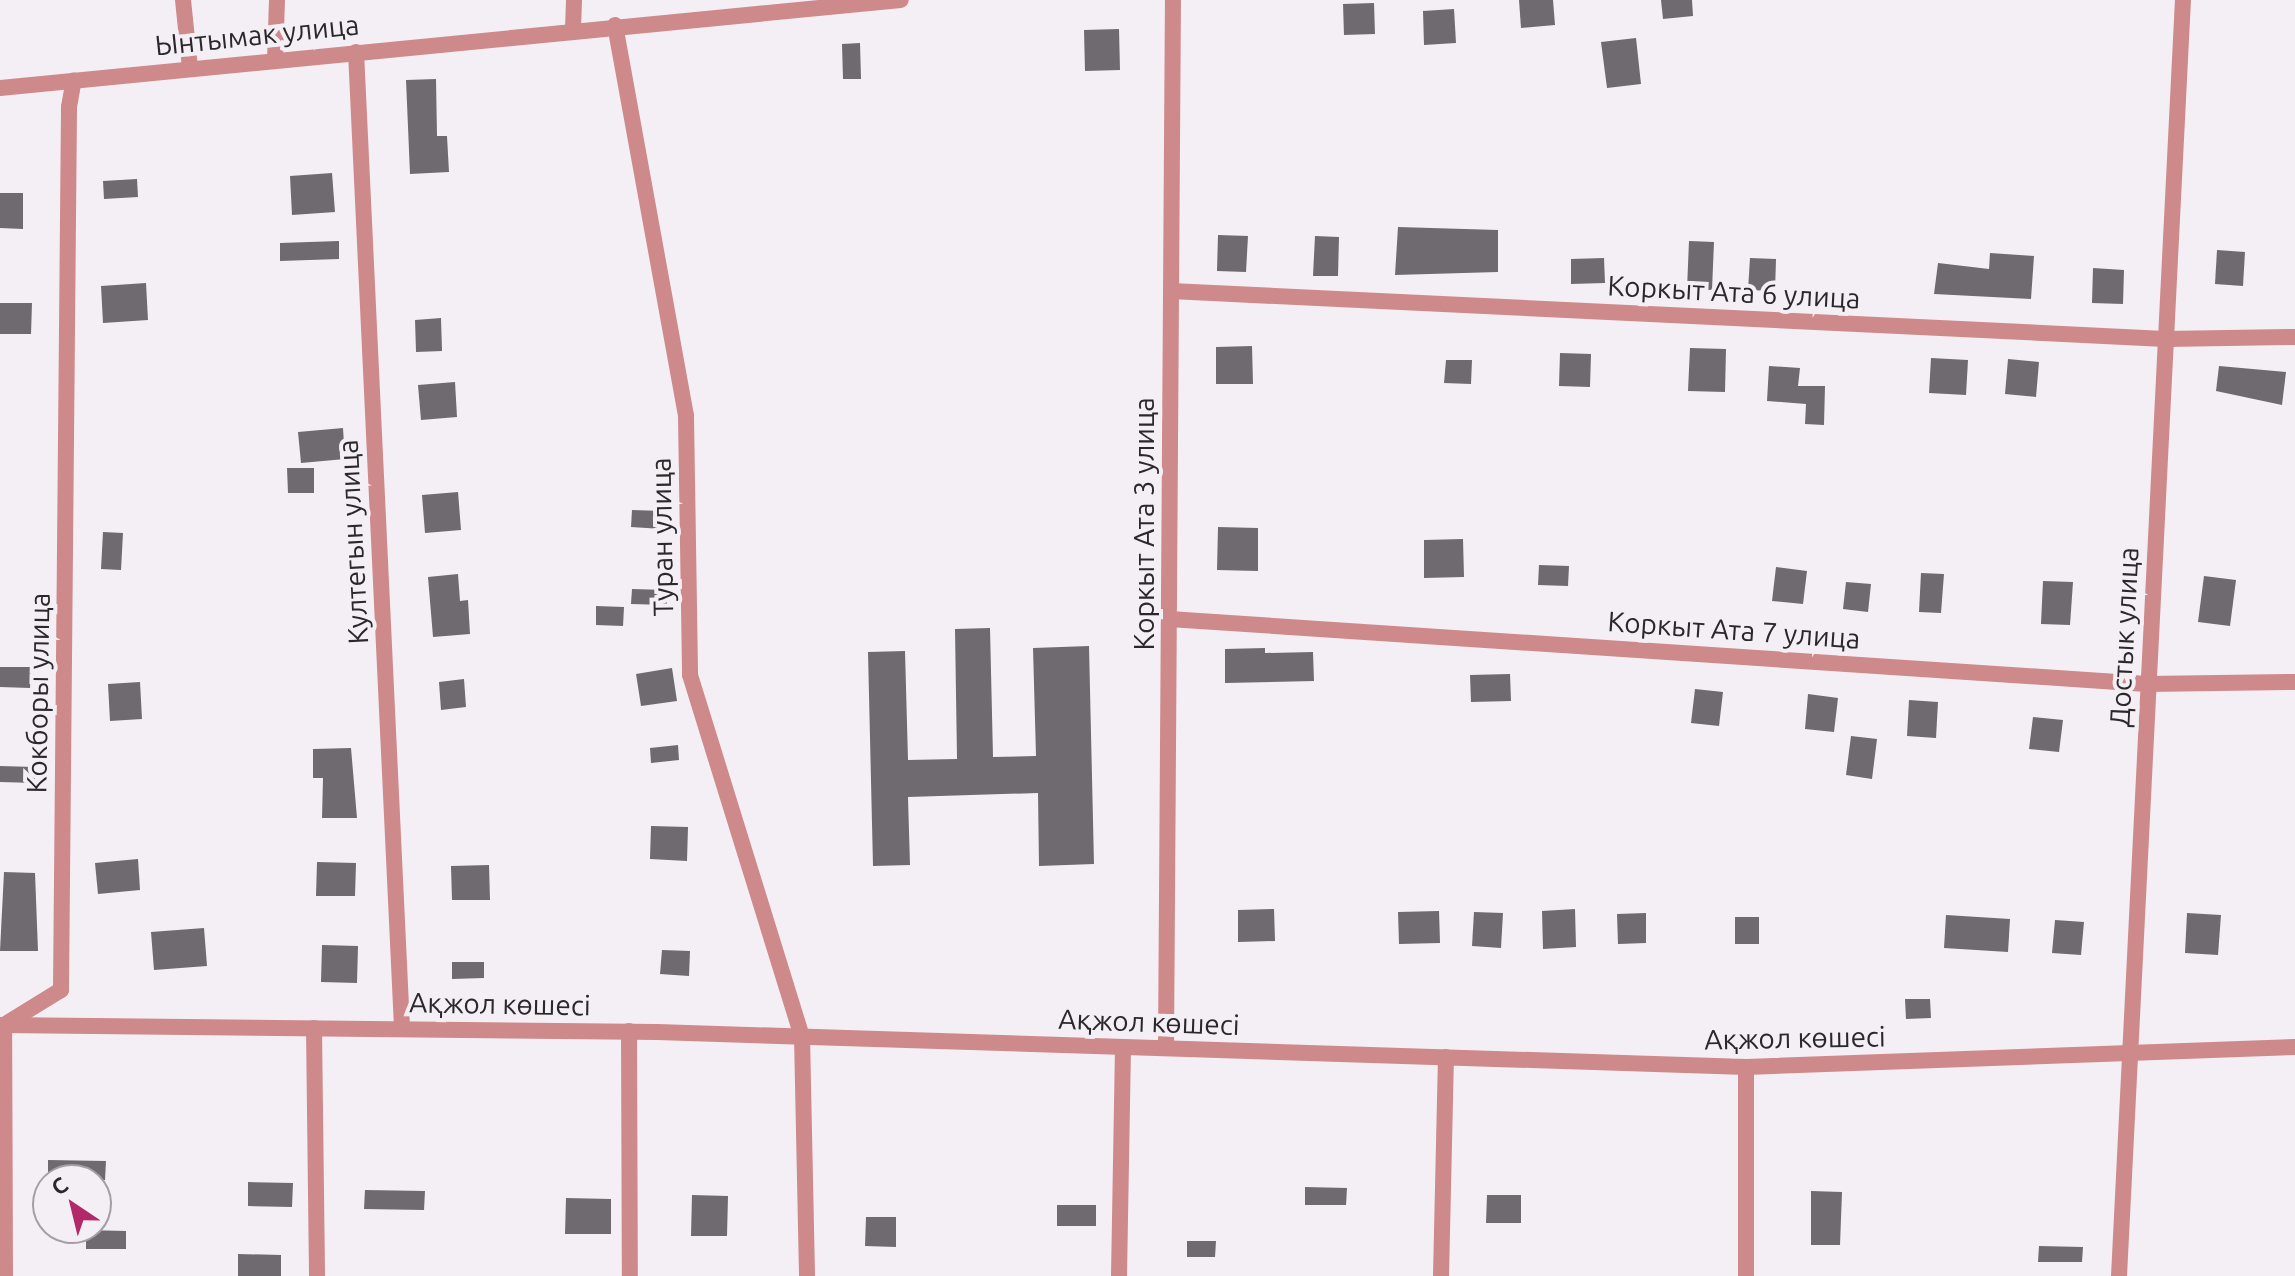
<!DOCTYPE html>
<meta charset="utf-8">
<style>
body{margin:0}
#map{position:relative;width:2295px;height:1276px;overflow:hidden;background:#f4eff5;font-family:Ubuntu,sans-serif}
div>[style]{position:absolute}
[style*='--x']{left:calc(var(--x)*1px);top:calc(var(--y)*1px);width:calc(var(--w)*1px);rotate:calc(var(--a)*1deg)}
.building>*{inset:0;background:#6e6a6f}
.street>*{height:16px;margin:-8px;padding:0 8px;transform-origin:8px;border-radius:8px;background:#ce898b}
span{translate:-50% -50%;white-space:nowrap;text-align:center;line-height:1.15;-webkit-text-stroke:8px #f4eff5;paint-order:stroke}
.street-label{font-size:28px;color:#2a282a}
.north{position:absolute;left:32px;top:1164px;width:80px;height:80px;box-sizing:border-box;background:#f4eff5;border:2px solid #a39fa4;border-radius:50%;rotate:325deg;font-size:22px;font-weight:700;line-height:32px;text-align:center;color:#2a282a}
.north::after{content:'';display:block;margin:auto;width:28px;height:36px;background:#b22868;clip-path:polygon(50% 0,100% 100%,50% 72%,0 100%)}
</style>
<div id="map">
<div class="building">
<i style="clip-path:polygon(1519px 0,1553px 0,1555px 25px,1521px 28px)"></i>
<i style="clip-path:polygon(1661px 0,1692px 0,1693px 16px,1663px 19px)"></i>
<i style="clip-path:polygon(1374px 3px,1375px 34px,1344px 35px,1343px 4px)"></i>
<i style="clip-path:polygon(1454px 9px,1456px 43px,1424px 45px,1423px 11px)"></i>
<i style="clip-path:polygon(1119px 29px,1120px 70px,1085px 71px,1084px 30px)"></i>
<i style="clip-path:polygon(1636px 38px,1641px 84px,1607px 88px,1601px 42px)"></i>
<i style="clip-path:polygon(860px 43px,861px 79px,843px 79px,842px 44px)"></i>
<i style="clip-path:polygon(436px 79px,437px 136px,447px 136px,449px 172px,410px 174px,406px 80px)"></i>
<i style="clip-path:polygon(332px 173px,335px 212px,292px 215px,290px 176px)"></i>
<i style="clip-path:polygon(137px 179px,138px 197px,104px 199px,103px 181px)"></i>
<i style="clip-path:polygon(0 193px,23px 193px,23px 229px,0 228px)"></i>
<i style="clip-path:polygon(1398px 227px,1498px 230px,1498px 272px,1395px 275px)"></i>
<i style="clip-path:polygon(1218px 235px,1248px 236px,1246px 272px,1217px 271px)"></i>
<i style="clip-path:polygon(1315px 236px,1339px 237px,1338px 276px,1313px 276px)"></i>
<i style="clip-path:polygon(339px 241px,339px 259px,280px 261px,280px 243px)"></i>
<i style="clip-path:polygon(1689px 241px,1714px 242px,1712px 290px,1687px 289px)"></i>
<i style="clip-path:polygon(2217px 250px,2245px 252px,2243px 286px,2215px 284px)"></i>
<i style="clip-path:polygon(1990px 253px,2034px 256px,2031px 299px,1934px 294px,1938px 263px,1989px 269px)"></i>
<i style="clip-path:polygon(1604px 258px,1605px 283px,1571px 284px,1571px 259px)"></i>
<i style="clip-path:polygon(1750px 258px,1776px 259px,1775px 291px,1748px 290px)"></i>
<i style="clip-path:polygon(2093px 268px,2124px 270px,2123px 304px,2092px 303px)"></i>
<i style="clip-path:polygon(146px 283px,148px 320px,103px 323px,101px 286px)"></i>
<i style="clip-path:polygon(0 303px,32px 303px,31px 334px,0 334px)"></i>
<i style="clip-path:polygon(441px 318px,442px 351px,416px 352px,415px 320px)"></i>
<i style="clip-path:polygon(1252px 346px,1253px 384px,1216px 384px,1216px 347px)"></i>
<i style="clip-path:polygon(1690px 348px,1726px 349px,1725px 392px,1688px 391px)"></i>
<i style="clip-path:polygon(1560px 353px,1591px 354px,1590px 387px,1559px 386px)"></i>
<i style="clip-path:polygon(1931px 358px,1968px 360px,1966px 395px,1929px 393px)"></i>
<i style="clip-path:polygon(2008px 359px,2039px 362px,2036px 397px,2005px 394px)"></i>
<i style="clip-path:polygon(1446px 360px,1472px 360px,1471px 384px,1444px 383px)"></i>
<i style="clip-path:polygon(1769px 366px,1800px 368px,1798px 386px,1825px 386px,1824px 425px,1805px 424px,1806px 404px,1767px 401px)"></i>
<i style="clip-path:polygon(2219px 366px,2286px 372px,2282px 405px,2216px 391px)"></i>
<i style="clip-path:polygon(455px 382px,457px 417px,421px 420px,418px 385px)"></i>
<i style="clip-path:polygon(343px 428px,345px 459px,301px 463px,298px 432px)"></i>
<i style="clip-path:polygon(287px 468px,314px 468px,314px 493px,288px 493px)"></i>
<i style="clip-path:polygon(458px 492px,461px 530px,425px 533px,422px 495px)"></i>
<i style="clip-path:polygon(632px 510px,663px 511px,662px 529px,631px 527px)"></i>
<i style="clip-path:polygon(1218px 527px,1258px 528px,1258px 571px,1217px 570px)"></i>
<i style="clip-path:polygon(103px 532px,123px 533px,121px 570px,101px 569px)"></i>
<i style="clip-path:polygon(1463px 539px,1464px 577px,1424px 578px,1424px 540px)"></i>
<i style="clip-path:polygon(1539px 565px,1569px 566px,1568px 586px,1538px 585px)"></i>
<i style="clip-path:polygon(1776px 567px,1807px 571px,1803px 604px,1772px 601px)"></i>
<i style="clip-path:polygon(1921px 573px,1944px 574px,1941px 613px,1919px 612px)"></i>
<i style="clip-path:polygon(458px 574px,460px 601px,468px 600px,470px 634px,433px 637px,428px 577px)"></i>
<i style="clip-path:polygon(2204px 576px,2236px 580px,2230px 626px,2198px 622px)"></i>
<i style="clip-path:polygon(2043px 581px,2073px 582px,2070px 625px,2041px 624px)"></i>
<i style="clip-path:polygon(1846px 582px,1871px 584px,1868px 612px,1843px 609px)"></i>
<i style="clip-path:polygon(632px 589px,667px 590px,667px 605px,631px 604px)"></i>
<i style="clip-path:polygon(596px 606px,624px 607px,623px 626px,596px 625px)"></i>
<i style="clip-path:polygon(990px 628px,993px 757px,1036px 756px,1033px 648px,1089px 646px,1094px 864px,1039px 866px,1038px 793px,908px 797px,910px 865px,873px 866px,868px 652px,905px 651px,908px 760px,957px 759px,955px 629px)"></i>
<i style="clip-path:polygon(1265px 648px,1265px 653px,1313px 652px,1314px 681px,1225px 683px,1225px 649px)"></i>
<i style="clip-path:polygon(0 667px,31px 667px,30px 688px,0 687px)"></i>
<i style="clip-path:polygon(672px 668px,677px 701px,641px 706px,636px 674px)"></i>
<i style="clip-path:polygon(1510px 674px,1511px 701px,1471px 702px,1470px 675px)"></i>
<i style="clip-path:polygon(464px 679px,466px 707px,441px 710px,439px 682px)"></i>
<i style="clip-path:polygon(140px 682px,142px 719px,110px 721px,108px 684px)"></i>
<i style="clip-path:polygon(1695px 689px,1723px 692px,1719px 726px,1691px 723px)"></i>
<i style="clip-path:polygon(1808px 694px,1838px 698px,1834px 732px,1805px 729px)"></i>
<i style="clip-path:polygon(1909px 700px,1938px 702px,1936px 738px,1907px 736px)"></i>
<i style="clip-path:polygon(2033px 717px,2063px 720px,2059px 752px,2029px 749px)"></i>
<i style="clip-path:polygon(1851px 736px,1877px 739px,1872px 779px,1846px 775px)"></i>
<i style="clip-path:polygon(678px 745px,679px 760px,651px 763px,650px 748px)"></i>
<i style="clip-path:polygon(351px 748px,357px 818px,322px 818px,323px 778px,313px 778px,313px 749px)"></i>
<i style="clip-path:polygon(0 766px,35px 767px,35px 783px,0 782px)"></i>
<i style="clip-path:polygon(651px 826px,688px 827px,687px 861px,650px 859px)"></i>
<i style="clip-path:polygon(138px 859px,140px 890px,98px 894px,95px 863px)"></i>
<i style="clip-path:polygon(317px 862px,356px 863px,355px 896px,316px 896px)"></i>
<i style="clip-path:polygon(489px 865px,490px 900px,452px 900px,451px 866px)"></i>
<i style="clip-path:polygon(4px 872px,35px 873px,38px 951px,0 951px)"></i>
<i style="clip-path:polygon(1274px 909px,1275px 941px,1238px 942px,1238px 910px)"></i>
<i style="clip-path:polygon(1575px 909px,1576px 947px,1543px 949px,1542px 911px)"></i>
<i style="clip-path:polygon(1439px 911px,1440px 943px,1399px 944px,1398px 912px)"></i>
<i style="clip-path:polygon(1474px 912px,1503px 913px,1501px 948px,1472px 946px)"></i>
<i style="clip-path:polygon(1646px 913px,1646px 943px,1618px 944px,1617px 914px)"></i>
<i style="clip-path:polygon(2187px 913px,2221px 915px,2218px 955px,2185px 953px)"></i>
<i style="clip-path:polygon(1946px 915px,2010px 919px,2008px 952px,1944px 948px)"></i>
<i style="clip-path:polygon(1735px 917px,1759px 917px,1759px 944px,1735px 944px)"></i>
<i style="clip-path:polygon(2055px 920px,2084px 922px,2081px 955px,2052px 953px)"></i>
<i style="clip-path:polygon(204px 928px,207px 966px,154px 970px,151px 932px)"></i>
<i style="clip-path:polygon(322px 945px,358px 946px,357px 983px,321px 982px)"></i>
<i style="clip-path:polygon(662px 950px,690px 951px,689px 976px,660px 974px)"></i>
<i style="clip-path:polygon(452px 962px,484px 962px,484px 978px,452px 979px)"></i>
<i style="clip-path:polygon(1905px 999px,1930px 999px,1931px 1018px,1906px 1019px)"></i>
<i style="clip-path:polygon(48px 1160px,106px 1161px,105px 1180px,48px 1179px)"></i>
<i style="clip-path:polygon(248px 1182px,293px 1183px,292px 1207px,248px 1206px)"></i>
<i style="clip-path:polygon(1305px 1187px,1347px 1188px,1346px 1205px,1305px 1205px)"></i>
<i style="clip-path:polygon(365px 1190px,425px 1191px,424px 1210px,364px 1209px)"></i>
<i style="clip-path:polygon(1811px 1191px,1842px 1192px,1840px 1245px,1811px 1245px)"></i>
<i style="clip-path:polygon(692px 1195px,728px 1196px,727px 1236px,691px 1236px)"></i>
<i style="clip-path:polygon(1487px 1195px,1521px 1195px,1521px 1223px,1486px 1223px)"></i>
<i style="clip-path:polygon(566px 1198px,611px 1199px,611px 1234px,565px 1234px)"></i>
<i style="clip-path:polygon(1057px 1205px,1096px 1205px,1096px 1226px,1057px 1226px)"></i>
<i style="clip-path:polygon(866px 1217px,896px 1217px,896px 1247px,865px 1246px)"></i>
<i style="clip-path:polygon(86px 1230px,126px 1231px,126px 1249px,86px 1249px)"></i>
<i style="clip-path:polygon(1187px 1241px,1216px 1241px,1215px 1257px,1187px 1257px)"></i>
<i style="clip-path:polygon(2039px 1246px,2083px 1247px,2082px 1262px,2038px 1262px)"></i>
<i style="clip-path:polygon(238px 1254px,281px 1255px,281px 1276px,238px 1276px)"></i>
</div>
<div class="street">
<i style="--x:183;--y:0;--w:68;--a:84.1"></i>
<i style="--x:615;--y:25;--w:397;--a:79.7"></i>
<i style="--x:686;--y:416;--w:259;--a:89.1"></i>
<i style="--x:690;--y:675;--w:378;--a:72.8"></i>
<i style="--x:802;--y:1036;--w:240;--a:88.8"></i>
<i style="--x:573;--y:29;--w:29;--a:-88"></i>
<i style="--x:356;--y:52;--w:978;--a:87.3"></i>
<i style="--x:275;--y:60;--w:60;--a:-88.1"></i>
<i style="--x:0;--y:88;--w:905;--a:-5.58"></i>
<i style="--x:1171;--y:291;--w:995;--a:2.76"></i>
<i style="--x:2165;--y:339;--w:130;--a:-0.9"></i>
<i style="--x:1169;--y:619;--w:980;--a:3.8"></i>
<i style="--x:2147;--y:684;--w:148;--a:-0.8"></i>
<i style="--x:0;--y:1025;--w:657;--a:0.61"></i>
<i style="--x:657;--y:1032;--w:1090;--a:1.84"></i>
<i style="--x:1746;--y:1067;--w:549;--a:-2.09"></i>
<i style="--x:314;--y:1028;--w:248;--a:89.3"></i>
<i style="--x:629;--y:1031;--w:245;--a:89.8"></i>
<i style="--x:1166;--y:1048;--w:1048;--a:-89.62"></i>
<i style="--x:1746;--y:1067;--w:209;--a:90"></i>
<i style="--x:5;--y:1276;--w:251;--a:-90.2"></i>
<i style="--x:4;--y:1025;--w:67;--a:-31.6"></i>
<i style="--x:61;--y:990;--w:883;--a:-89.48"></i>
<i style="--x:69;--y:107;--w:27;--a:-80"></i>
<i style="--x:1119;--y:1276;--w:229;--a:-89"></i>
<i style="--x:1441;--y:1276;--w:219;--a:-88.7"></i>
<i style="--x:2119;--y:1276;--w:1278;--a:-87.13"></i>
</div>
<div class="street-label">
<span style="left:257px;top:35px;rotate:-6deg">Ынтымак улица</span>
<span style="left:1734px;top:292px;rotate:3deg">Коркыт Ата 6 улица</span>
<span style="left:1144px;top:524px;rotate:-90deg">Коркыт Ата 3 улица</span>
<span style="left:662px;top:537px;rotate:-91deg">Туран улица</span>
<span style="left:353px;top:542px;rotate:-93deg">Култегын улица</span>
<span style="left:1734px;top:630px;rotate:4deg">Коркыт Ата 7 улица</span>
<span style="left:2124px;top:637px;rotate:-87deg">Достык улица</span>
<span style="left:38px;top:693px;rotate:-89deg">Кокборы улица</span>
<span style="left:500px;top:1004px;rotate:1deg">Ақжол көшесі</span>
<span style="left:1149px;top:1022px;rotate:2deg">Ақжол көшесі</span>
<span style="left:1795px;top:1038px;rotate:-1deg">Ақжол көшесі</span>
</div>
<div class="north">С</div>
</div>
